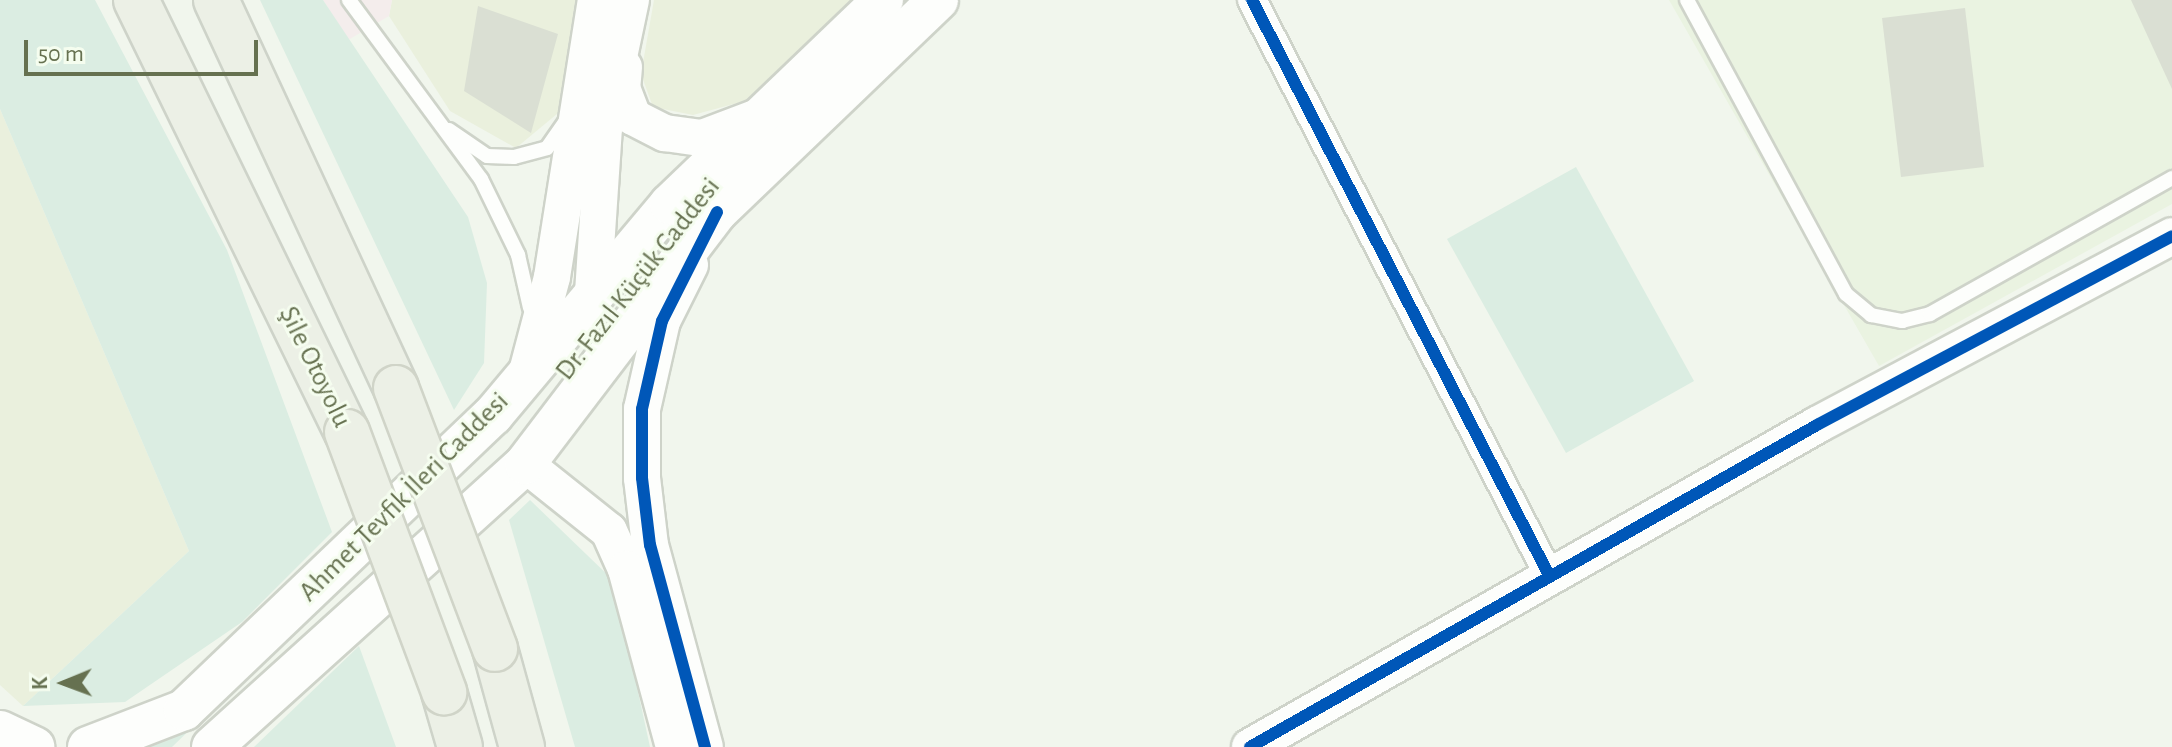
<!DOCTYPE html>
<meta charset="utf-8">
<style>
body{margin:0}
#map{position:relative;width:2172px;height:747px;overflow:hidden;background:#f1f6ed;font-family:"Alegreya Sans",sans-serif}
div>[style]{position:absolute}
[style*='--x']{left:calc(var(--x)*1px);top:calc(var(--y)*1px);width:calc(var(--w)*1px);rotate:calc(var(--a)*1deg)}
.residential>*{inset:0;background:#eaf3e1}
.commercial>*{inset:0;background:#eaf0dd}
.education>*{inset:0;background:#f4edec}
.green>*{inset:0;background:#dbede2}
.building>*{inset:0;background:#dadfd3}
.roads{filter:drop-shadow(2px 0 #ced3c9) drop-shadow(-2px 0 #ced3c9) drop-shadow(0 2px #ced3c9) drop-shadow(0 -2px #ced3c9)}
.service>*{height:14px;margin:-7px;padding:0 7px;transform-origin:7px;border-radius:7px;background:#fdfefc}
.minor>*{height:28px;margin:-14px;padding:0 14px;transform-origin:14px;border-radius:14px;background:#fdfefc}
.tertiary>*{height:36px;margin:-18px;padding:0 18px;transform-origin:18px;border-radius:18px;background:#fdfefc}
.secondary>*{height:40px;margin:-20px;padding:0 20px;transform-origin:20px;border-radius:20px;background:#fdfefc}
.trunk>*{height:44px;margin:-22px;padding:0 22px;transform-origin:22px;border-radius:22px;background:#ecf0e6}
.bridges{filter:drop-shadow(2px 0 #d0d4c8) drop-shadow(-2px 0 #d0d4c8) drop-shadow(0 2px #d0d4c8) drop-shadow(0 -2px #d0d4c8)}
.trunk-bridge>*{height:44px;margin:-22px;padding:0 22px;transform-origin:22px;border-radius:22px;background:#ecf0e6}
.cycleway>*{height:12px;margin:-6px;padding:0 6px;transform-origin:6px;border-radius:6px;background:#0057b8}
span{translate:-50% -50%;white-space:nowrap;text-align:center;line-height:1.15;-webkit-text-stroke:6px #f5fdef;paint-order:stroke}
.street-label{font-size:28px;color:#667150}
.north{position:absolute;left:24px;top:643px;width:80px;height:80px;-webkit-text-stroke:6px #f5fdef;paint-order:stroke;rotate:269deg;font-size:22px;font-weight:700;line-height:32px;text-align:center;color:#667150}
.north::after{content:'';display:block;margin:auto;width:28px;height:36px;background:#667150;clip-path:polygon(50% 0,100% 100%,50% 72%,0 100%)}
.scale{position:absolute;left:24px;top:40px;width:234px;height:36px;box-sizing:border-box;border:4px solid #667150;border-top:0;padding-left:10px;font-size:24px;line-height:28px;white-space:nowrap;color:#667150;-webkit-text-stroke:6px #f5fdef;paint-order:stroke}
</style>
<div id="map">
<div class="residential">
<i style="clip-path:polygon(1669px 0,2172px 0,2172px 204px,1879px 366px)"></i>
</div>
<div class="commercial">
<i style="clip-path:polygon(392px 0,582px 0,563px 109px,516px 148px,450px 111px,389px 16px)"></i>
<i style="clip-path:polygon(654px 0,852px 0,752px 99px,693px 115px,653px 107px,641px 74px)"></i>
<i style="clip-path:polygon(0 109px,189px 551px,23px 706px,0 685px)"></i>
</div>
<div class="education">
<i style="clip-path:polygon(323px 0,392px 0,389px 16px,348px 40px)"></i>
</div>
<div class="green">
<i style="clip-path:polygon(0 0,95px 0,227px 250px,332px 532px,242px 622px,125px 702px,23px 706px,189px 551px,0 109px)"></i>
<i style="clip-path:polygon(260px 0,323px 0,468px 217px,487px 283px,484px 363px,454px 410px)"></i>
<i style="clip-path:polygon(1576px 167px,1694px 381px,1566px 453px,1447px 239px)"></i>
<i style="clip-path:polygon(530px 500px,614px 581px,650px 747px,575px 747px,509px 520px)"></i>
<i style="clip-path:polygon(359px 646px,396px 747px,254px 747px)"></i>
<i style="clip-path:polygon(201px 719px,172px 747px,119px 747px)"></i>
</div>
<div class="building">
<i style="clip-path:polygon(2131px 0,2172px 0,2172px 89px)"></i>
<i style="clip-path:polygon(478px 6px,558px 34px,531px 133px,464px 91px)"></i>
<i style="clip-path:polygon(1965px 8px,1984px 167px,1901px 177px,1882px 18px)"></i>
</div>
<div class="roads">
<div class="service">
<i style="--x:349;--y:0;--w:222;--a:53.6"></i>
<i style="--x:481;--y:179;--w:85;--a:64"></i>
<i style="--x:518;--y:255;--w:54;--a:77.2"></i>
<i style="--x:1687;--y:0;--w:334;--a:61.6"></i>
<i style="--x:1846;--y:294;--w:33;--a:40"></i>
<i style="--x:1871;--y:315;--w:32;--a:11"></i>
<i style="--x:1902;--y:321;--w:29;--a:-14"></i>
<i style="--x:1930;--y:314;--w:278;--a:-29.3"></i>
<i style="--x:449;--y:130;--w:46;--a:34.4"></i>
<i style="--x:487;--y:156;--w:27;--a:2"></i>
<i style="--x:514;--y:157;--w:34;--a:-15"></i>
<i style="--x:547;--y:148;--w:35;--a:-55"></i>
</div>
<div class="minor">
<i style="--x:1252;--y:0;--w:649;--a:62.69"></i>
</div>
<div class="tertiary">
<i style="--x:624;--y:67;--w:21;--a:95"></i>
<i style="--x:622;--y:88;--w:31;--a:69"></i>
<i style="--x:633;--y:117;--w:36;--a:27"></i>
<i style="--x:665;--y:133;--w:37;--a:8"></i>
<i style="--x:702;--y:138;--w:60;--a:-20.6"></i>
<i style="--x:690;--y:265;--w:63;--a:116.6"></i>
<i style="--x:662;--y:321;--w:90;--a:102.8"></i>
<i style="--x:642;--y:409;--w:69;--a:90"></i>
<i style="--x:642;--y:478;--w:67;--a:83.2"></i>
<i style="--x:650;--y:545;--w:209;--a:74.8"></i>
<i style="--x:593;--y:293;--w:165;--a:-86.2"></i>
<i style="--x:604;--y:128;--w:131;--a:-78.1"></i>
<i style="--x:528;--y:368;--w:94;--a:-75.2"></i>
<i style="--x:552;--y:277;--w:280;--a:-81"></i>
<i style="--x:525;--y:464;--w:107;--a:38.6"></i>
<i style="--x:609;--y:531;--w:42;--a:65.9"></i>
<i style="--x:626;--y:569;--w:184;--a:74.9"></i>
<i style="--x:1250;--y:747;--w:652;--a:-29.59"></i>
<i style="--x:1817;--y:425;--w:402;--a:-28"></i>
</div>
<div class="secondary">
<i style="--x:0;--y:731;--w:38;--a:25"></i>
<i style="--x:88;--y:747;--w:103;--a:-21.1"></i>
<i style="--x:184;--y:710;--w:427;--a:-43.7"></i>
<i style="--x:493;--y:415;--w:275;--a:-50"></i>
<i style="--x:670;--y:204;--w:295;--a:-43.8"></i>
<i style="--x:212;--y:747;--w:422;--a:-42.1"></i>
<i style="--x:525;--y:464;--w:317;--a:-52.7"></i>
<i style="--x:717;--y:212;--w:306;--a:-43.8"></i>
</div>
<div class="trunk">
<i style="--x:136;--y:0;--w:481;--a:64"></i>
<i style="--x:216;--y:0;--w:428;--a:65.1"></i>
<i style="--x:495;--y:649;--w:102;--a:74.6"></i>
<i style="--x:444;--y:692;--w:57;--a:73.8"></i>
</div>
</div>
<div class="bridges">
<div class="trunk-bridge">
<i style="--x:396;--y:388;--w:279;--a:69.2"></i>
<i style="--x:347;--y:432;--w:278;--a:69.5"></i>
</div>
</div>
<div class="cycleway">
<i style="--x:1252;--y:0;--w:649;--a:62.69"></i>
<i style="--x:705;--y:747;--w:209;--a:-105.2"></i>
<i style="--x:650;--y:545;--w:67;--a:-96.8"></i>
<i style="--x:642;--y:478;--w:69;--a:-90"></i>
<i style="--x:642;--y:409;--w:90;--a:-77.2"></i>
<i style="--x:662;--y:321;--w:122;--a:-63.2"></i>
<i style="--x:1250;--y:747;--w:652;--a:-29.59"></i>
<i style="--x:1817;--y:425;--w:402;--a:-28"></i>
</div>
<div class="street-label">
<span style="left:638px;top:279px;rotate:-52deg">Dr. Fazıl Küçük Caddesi</span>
<span style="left:315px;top:367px;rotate:64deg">Şile Otoyolu</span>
<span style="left:404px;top:497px;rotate:-45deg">Ahmet Tevfik İleri Caddesi</span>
</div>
<div class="north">K</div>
<div class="scale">50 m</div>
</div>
